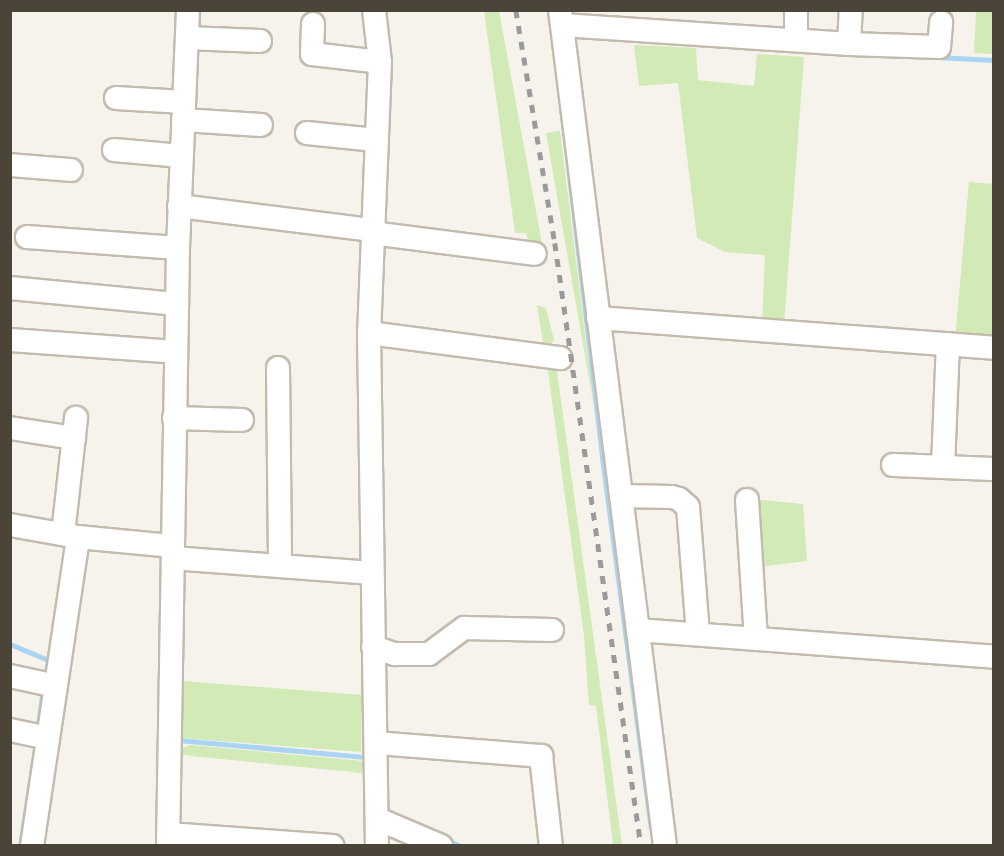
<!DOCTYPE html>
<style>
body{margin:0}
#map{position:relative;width:1004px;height:856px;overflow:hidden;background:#f6f3ec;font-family:"Open Sans",sans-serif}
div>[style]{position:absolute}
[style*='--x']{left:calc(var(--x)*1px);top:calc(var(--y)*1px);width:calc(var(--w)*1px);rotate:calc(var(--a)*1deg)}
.green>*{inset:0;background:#d2eab5}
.stream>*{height:5px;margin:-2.5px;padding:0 2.5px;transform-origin:2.5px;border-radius:2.5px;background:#a9d4f2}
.roads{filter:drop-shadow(2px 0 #c2bbae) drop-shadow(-2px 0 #c2bbae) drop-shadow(0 2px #c2bbae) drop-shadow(0 -2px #c2bbae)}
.minor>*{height:22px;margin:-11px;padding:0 11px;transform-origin:11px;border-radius:11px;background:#fff}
.rail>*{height:4.5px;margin-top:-2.25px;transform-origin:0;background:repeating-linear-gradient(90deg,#9a9a9a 0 8px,transparent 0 16px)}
span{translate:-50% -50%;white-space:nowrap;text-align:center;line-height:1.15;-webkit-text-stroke:5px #fff;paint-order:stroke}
.frame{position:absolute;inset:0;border:12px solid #4b4439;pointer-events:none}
</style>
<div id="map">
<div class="green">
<i style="clip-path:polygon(484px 11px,499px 11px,542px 244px,529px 243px,526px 233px,515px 233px)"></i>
<i style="clip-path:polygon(976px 11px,993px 11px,993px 54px,974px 53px)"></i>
<i style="clip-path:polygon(634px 45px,696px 48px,698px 80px,754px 86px,757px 54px,804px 57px,784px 325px,762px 323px,765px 255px,725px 252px,697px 238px,678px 83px,639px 86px)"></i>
<i style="clip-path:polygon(560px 131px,594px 407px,546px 133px)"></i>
<i style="clip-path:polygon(969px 182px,993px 184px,993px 342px,955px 339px)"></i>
<i style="clip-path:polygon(537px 305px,546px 308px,554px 340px,548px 347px,544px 348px)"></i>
<i style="clip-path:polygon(547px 364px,557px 371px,622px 845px,613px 845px,596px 706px,589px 705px,584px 636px)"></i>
<i style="clip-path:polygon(752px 499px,803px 504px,807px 561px,758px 567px)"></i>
<i style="clip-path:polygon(183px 681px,362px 695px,361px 752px,182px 738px)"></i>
<i style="clip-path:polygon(190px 745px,363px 761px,362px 773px,182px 755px,182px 748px)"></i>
</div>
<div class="stream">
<i style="--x:937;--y:57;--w:57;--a:3"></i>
<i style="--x:561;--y:107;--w:352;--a:83.3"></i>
<i style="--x:602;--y:457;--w:373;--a:82.5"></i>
<i style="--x:10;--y:644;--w:41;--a:22.8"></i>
<i style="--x:45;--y:678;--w:29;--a:-80"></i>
<i style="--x:37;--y:731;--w:41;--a:-81.7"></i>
<i style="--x:178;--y:740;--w:189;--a:5.2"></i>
<i style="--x:446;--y:839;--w:16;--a:27"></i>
<i style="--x:20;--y:846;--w:106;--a:-81.3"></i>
</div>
<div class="roads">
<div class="minor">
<i style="--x:374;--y:10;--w:52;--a:83.4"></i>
<i style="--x:380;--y:62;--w:271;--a:92.3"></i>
<i style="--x:369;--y:333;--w:513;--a:89.11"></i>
<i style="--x:560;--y:10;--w:843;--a:82.84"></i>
<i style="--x:313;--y:24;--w:30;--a:92"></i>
<i style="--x:312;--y:54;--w:68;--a:6.7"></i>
<i style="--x:562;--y:25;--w:288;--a:3.8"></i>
<i style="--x:849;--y:44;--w:34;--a:-87"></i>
<i style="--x:187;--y:38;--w:73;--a:2.4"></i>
<i style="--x:796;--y:40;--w:30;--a:-90"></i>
<i style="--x:849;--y:44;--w:90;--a:1.9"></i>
<i style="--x:939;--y:47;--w:25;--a:-85"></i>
<i style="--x:116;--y:98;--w:68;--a:3.4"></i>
<i style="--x:183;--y:120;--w:78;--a:3.7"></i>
<i style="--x:307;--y:133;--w:69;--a:5.8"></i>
<i style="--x:114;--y:150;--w:68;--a:5"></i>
<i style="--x:10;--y:165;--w:61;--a:4.7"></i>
<i style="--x:179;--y:206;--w:195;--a:7.1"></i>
<i style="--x:372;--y:233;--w:164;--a:7.3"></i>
<i style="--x:27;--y:237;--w:151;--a:4.2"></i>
<i style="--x:10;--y:288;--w:168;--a:5.5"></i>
<i style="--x:598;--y:318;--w:397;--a:4.3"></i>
<i style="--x:369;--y:333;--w:193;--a:7.5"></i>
<i style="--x:10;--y:340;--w:166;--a:4.1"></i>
<i style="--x:278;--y:368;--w:198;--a:89.4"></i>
<i style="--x:174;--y:418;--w:68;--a:1.7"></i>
<i style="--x:10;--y:428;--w:65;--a:8.9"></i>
<i style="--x:893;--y:465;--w:101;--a:2.3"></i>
<i style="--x:943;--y:467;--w:123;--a:-87.7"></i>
<i style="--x:621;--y:496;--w:51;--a:1.1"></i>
<i style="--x:672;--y:497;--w:7;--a:16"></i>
<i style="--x:679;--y:499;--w:12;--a:42"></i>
<i style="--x:688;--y:507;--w:127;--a:85.5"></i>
<i style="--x:747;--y:500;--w:139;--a:86.3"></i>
<i style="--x:10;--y:525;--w:69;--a:10"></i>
<i style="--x:78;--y:537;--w:93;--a:5.5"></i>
<i style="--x:63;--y:534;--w:117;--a:-83.6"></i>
<i style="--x:173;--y:558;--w:199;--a:4.3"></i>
<i style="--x:638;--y:630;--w:357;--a:4.3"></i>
<i style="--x:373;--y:647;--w:23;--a:18"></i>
<i style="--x:395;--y:654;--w:34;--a:0"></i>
<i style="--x:429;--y:654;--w:44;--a:-36.6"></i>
<i style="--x:464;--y:628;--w:88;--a:1.3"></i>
<i style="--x:10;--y:676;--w:47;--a:12.3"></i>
<i style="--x:10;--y:730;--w:39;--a:12"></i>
<i style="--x:376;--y:743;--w:166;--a:4.5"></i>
<i style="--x:541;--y:756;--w:91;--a:83.7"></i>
<i style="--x:378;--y:819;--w:69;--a:23.2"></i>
<i style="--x:168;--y:834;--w:165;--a:4.2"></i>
<i style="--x:32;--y:846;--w:312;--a:-81.5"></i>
<i style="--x:168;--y:846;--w:598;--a:-89.04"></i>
<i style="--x:178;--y:248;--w:238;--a:-87.6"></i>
</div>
</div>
<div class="rail">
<i style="--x:516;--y:10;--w:236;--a:80.5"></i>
<i style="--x:555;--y:243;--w:609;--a:81.88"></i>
</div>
<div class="frame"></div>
</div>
